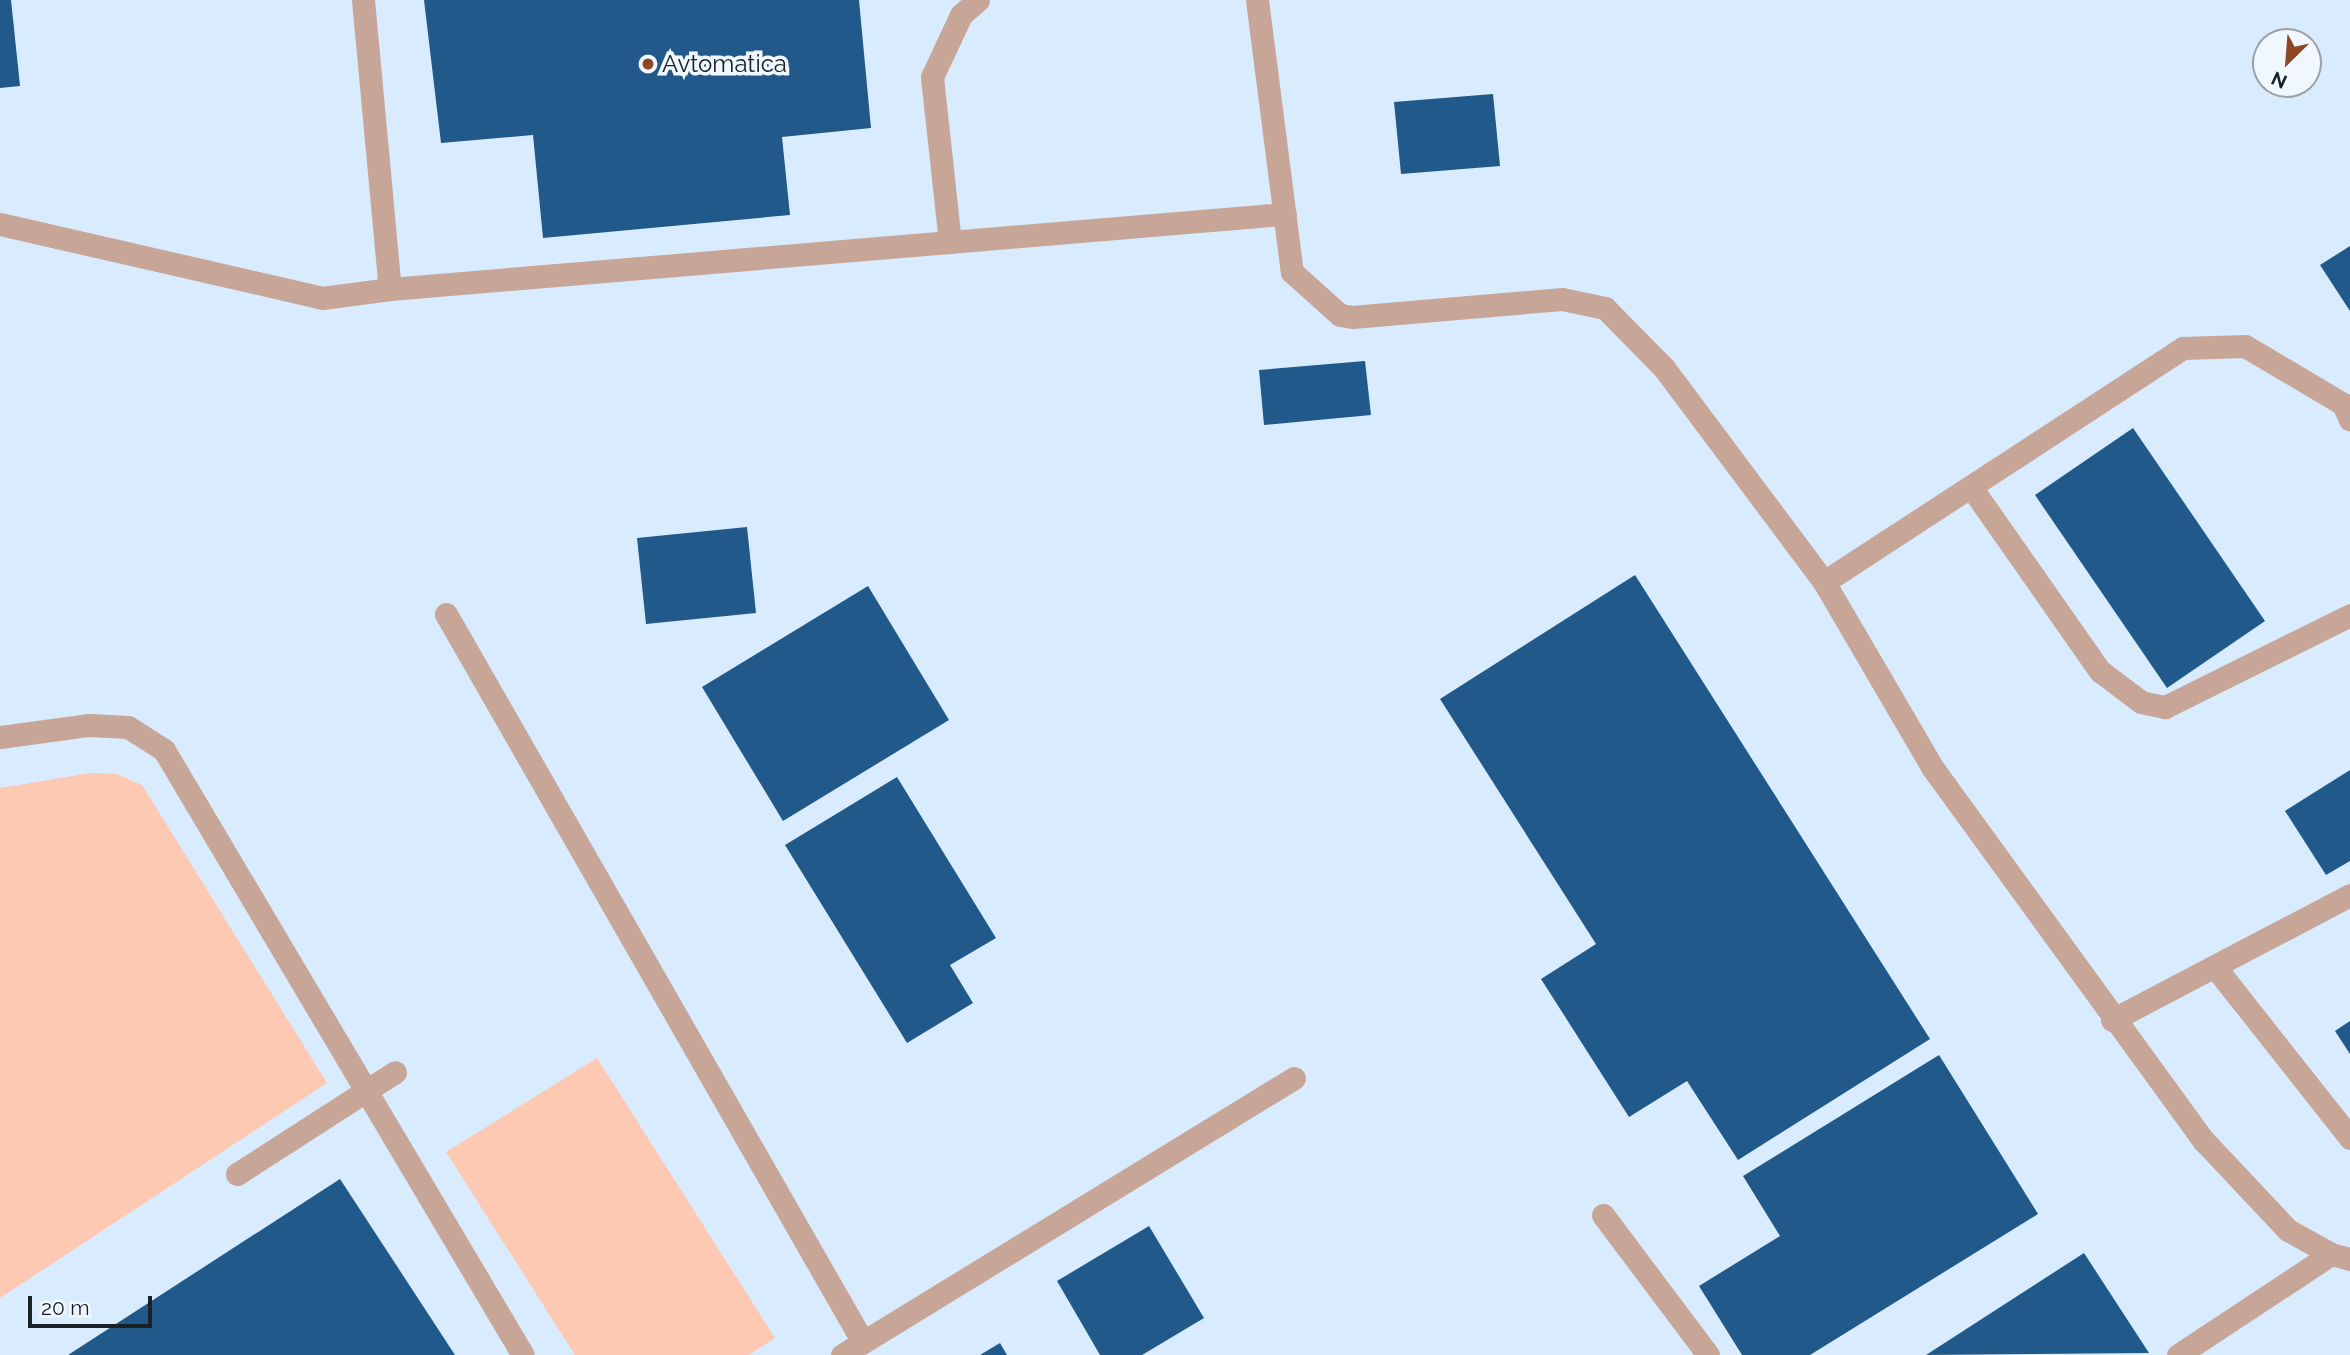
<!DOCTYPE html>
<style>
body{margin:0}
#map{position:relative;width:2350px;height:1355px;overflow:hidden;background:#d9ebfe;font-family:Raleway,sans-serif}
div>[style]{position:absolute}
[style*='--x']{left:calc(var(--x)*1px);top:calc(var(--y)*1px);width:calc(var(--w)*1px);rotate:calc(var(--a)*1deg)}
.green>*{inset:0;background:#fdc9b3}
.building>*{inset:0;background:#21598a}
.service>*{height:23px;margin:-11.5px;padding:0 11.5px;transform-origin:11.5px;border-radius:11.5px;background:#c7a697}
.dots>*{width:19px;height:19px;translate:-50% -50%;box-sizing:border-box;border:4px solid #f0f7fe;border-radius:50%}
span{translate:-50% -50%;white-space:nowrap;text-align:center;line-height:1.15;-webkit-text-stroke:7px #f0f7fe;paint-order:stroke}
.poi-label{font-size:24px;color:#192026}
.left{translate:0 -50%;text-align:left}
.north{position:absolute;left:2252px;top:28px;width:70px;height:70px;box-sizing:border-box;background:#f0f7fe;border:2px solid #9aa1a8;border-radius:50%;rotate:205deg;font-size:19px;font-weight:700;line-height:28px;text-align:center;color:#192026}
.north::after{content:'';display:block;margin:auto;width:24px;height:32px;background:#8e4723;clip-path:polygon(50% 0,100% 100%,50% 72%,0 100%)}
.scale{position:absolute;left:28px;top:1296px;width:124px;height:32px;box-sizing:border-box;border:4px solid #192026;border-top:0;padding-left:9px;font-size:21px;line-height:24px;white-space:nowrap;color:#192026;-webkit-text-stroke:5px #f0f7fe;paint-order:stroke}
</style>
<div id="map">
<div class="green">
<i style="clip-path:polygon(91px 773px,116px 774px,142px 785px,327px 1083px,0 1298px,0 788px)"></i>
<i style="clip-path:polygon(597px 1058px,775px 1338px,749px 1355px,575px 1355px,446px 1152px)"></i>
</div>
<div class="building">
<i style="clip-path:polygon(0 0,11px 0,20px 86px,0 88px)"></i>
<i style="clip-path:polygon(424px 0,859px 0,871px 128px,782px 137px,790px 215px,543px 238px,533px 135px,441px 143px)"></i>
<i style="clip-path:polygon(1493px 94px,1500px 166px,1401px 174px,1394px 102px)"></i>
<i style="clip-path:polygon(2350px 246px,2350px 311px,2320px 265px)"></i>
<i style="clip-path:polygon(1365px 361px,1371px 415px,1264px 425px,1259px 370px)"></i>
<i style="clip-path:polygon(2133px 428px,2265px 621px,2167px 688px,2035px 495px)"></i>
<i style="clip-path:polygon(747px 527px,756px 613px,646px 624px,637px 538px)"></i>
<i style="clip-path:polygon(1635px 575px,1930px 1039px,1738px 1160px,1687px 1081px,1629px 1117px,1541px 979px,1596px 944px,1440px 699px)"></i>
<i style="clip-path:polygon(868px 586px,949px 720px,783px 821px,702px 687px)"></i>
<i style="clip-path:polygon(2350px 770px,2350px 861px,2326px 875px,2285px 811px)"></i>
<i style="clip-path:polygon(897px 777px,996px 938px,950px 965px,973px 1003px,907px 1043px,785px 845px)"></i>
<i style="clip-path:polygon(2350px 1021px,2350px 1054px,2335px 1031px)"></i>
<i style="clip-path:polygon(1939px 1055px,2038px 1214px,1810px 1355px,1742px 1355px,1699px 1286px,1780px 1236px,1743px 1176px)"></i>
<i style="clip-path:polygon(340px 1179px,455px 1355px,68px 1355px)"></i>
<i style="clip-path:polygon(1149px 1226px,1204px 1318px,1142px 1355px,1100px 1355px,1057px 1281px)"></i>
<i style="clip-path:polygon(2084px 1253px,2149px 1353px,1926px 1355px)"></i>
<i style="clip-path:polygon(1000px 1343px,1007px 1355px,980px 1355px)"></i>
</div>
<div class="service">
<i style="--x:363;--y:0;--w:290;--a:84.7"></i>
<i style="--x:390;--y:289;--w:562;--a:-4.8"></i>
<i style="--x:978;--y:0;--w:23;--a:139"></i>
<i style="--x:961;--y:15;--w:68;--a:115.1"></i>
<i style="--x:932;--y:77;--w:166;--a:83.8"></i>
<i style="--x:950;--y:242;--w:336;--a:-4.8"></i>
<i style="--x:1257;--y:0;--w:274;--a:82.7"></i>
<i style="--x:1292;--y:272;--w:64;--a:41.9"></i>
<i style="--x:1340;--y:315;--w:12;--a:9"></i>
<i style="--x:1352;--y:317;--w:211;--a:-4.9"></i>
<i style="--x:1562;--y:299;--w:44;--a:11.8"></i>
<i style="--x:1605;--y:308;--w:84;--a:45.5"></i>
<i style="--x:1664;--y:368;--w:267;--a:53.2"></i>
<i style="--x:1824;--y:582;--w:214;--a:59.7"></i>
<i style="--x:1932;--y:767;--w:462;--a:54"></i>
<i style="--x:2204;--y:1141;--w:122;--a:46.7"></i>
<i style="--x:2288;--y:1230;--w:49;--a:29.2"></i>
<i style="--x:2331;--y:1254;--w:20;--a:15"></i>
<i style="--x:0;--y:224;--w:330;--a:12.9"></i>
<i style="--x:322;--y:298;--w:69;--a:-7.5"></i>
<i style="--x:1971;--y:487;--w:225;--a:55"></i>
<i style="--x:2100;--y:671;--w:51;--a:37.1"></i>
<i style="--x:2141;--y:702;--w:25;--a:12"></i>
<i style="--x:2165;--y:707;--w:207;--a:-26.4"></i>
<i style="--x:1824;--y:582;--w:429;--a:-33.1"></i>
<i style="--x:2183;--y:348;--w:62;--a:-1.8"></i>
<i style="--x:2245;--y:346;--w:114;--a:30.6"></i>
<i style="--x:2343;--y:404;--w:17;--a:66"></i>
<i style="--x:446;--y:614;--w:839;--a:60.2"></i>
<i style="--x:0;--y:737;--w:90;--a:-7.7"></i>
<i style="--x:89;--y:725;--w:39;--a:3"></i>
<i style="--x:128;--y:727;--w:43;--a:32.6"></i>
<i style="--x:164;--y:750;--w:703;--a:59.32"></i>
<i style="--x:2215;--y:967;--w:218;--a:51.7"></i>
<i style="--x:2112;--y:1020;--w:269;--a:-27.7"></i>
<i style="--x:237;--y:1174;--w:188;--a:-32.8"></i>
<i style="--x:1603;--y:1215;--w:175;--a:53.1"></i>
<i style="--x:842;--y:1355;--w:530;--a:-31.5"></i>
<i style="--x:2178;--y:1355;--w:183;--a:-33.4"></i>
</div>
<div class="dots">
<i style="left:648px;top:64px;background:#8e4723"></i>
</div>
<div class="poi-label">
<span class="left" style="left:662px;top:64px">Avtomatica</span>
</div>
<div class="north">N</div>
<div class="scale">20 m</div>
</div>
